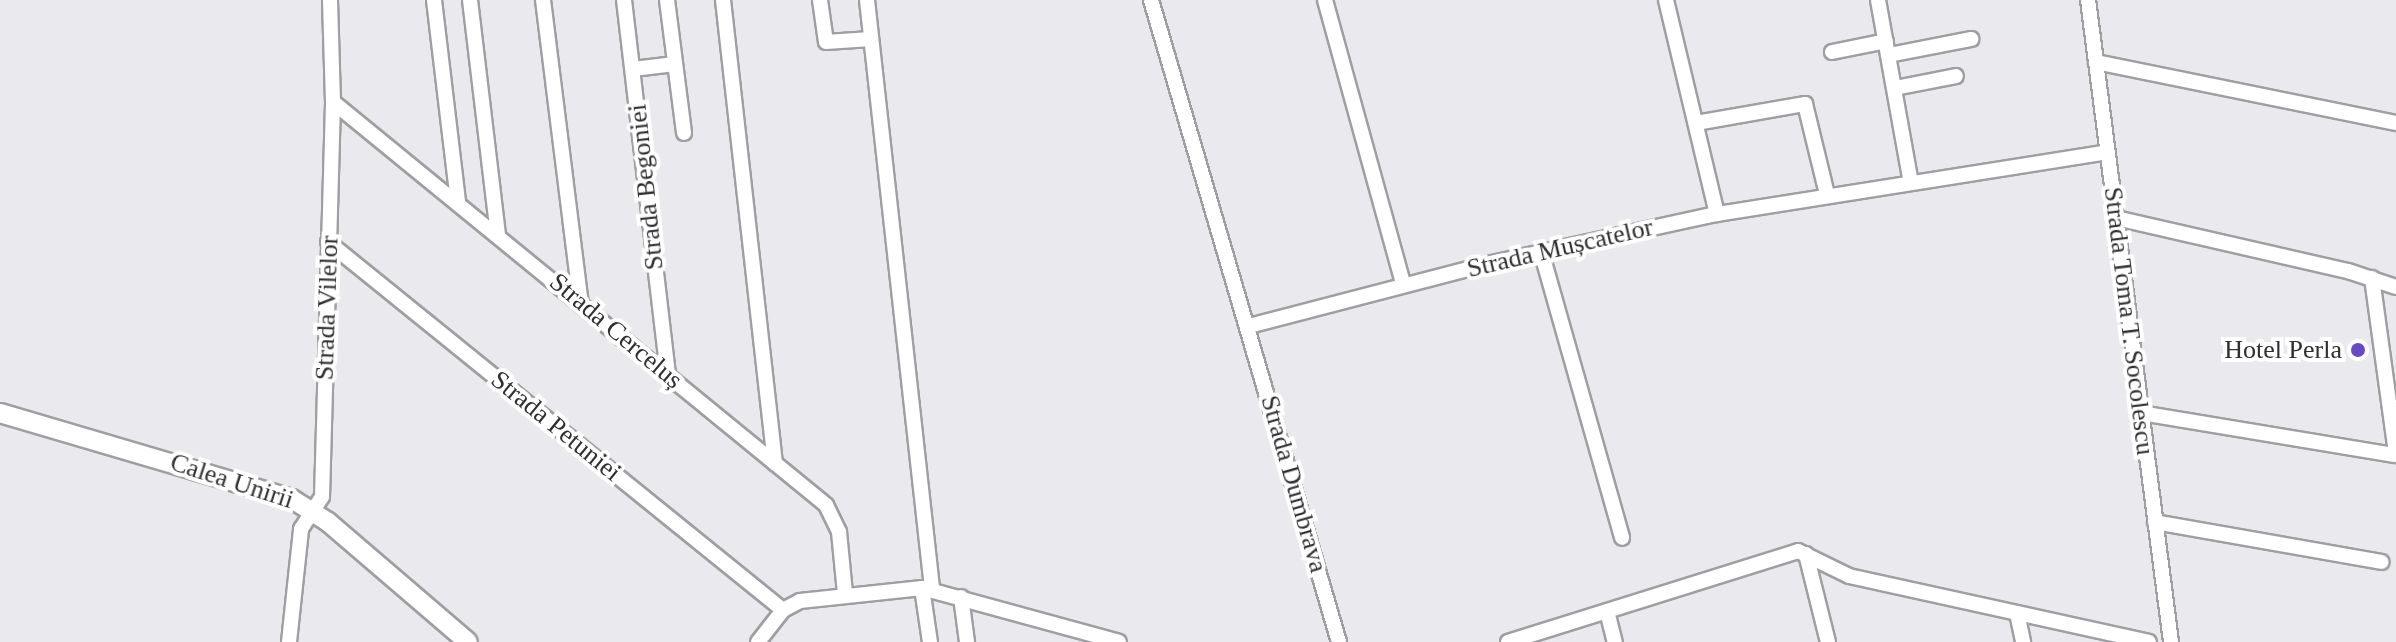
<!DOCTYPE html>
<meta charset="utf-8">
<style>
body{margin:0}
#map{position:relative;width:2396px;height:642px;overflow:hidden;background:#eae9ee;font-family:"Times New Roman",serif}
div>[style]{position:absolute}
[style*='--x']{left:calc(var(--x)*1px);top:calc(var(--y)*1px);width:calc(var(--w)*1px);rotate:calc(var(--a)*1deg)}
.roads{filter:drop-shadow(2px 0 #9e9ea3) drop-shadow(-2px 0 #9e9ea3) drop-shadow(0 2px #9e9ea3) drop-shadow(0 -2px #9e9ea3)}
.minor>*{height:14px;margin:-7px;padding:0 7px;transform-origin:7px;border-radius:7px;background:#fff}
.major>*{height:18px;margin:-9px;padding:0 9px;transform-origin:9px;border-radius:9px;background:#fff}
.dots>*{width:22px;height:22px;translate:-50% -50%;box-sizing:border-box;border:4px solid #fff;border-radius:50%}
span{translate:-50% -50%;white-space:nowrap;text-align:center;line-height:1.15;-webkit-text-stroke:8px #fff;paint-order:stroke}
.street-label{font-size:26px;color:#2f2f31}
.poi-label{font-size:26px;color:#2f2f31}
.right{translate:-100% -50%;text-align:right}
</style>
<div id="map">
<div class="roads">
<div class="minor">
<i style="--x:434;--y:0;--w:203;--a:83.2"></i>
<i style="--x:470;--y:0;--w:236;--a:83.2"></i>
<i style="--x:543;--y:0;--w:305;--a:82.9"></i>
<i style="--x:624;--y:0;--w:377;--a:83.3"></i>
<i style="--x:667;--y:0;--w:134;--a:82.7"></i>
<i style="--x:723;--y:0;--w:466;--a:83.6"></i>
<i style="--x:820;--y:0;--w:42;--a:81.9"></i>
<i style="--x:826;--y:42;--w:45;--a:-3.8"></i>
<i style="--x:867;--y:0;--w:592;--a:83.69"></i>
<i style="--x:1151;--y:0;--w:669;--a:73.68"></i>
<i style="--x:1325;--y:0;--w:295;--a:74.6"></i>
<i style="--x:1666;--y:0;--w:220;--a:76.6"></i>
<i style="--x:1878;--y:0;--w:186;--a:79.8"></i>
<i style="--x:2088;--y:0;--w:647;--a:82.63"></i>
<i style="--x:1832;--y:52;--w:55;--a:-11.5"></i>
<i style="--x:1889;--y:55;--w:84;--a:-11"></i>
<i style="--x:2096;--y:62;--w:306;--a:11.5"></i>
<i style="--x:633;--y:69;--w:42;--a:-6.8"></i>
<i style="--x:1895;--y:88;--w:62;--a:-11.1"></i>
<i style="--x:333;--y:102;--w:637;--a:39.26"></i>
<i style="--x:826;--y:505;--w:30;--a:64"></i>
<i style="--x:839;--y:532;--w:61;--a:84.4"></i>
<i style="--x:1696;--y:123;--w:111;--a:-9.9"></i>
<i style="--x:1805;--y:104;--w:93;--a:76.3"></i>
<i style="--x:2116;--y:218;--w:238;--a:12.9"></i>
<i style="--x:2348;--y:271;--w:51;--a:18.4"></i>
<i style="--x:328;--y:242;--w:585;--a:38.97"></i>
<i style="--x:1541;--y:251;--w:298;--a:74.2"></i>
<i style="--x:2372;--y:278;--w:177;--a:82.2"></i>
<i style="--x:1249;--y:326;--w:246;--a:-14.6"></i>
<i style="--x:1487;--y:264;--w:235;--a:-12.3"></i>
<i style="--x:1717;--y:214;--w:395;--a:-9"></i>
<i style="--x:2141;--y:413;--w:258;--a:9.4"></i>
<i style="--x:2155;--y:522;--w:230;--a:10"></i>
<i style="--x:1806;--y:554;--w:91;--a:76"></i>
<i style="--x:922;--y:588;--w:55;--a:81.6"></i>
<i style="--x:961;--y:597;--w:45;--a:82.4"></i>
<i style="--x:1607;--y:611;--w:32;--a:76"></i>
<i style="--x:2017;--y:613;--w:30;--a:78"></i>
<i style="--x:289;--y:642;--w:114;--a:-83.9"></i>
<i style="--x:301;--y:529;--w:38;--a:-57"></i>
<i style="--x:322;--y:497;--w:395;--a:-88.4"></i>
<i style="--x:333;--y:102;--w:102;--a:-91.7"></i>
<i style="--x:758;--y:642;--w:41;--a:-52"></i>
<i style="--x:783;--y:610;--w:19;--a:-28"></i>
<i style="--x:800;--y:601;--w:123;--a:-6.1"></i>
<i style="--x:922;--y:588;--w:204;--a:15.3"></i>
<i style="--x:1508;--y:642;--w:304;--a:-17.4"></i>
<i style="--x:1798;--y:551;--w:57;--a:26.1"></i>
<i style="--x:1849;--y:576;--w:307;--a:12.4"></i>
</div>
<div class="major">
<i style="--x:0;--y:413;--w:304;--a:16.4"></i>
<i style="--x:292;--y:499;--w:43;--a:32.6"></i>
<i style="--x:328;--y:522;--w:184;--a:40.6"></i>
</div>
</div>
<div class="dots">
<i style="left:2358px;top:350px;background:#6b49c2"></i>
</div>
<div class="street-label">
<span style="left:646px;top:187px;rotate:-96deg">Strada Begoniei</span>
<span style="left:1560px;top:248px;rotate:-13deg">Strada Mușcatelor</span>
<span style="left:327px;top:308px;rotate:-88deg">Strada Vilelor</span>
<span style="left:2129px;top:321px;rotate:83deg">Strada Toma T. Socolescu</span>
<span style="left:616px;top:331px;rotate:40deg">Strada Cerceluș</span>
<span style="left:556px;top:426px;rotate:39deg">Strada Petuniei</span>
<span style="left:232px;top:481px;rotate:18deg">Calea Unirii</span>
<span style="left:1294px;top:484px;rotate:74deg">Strada Dumbrava</span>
</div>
<div class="poi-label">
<span class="right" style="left:2342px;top:350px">Hotel Perla</span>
</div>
</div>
